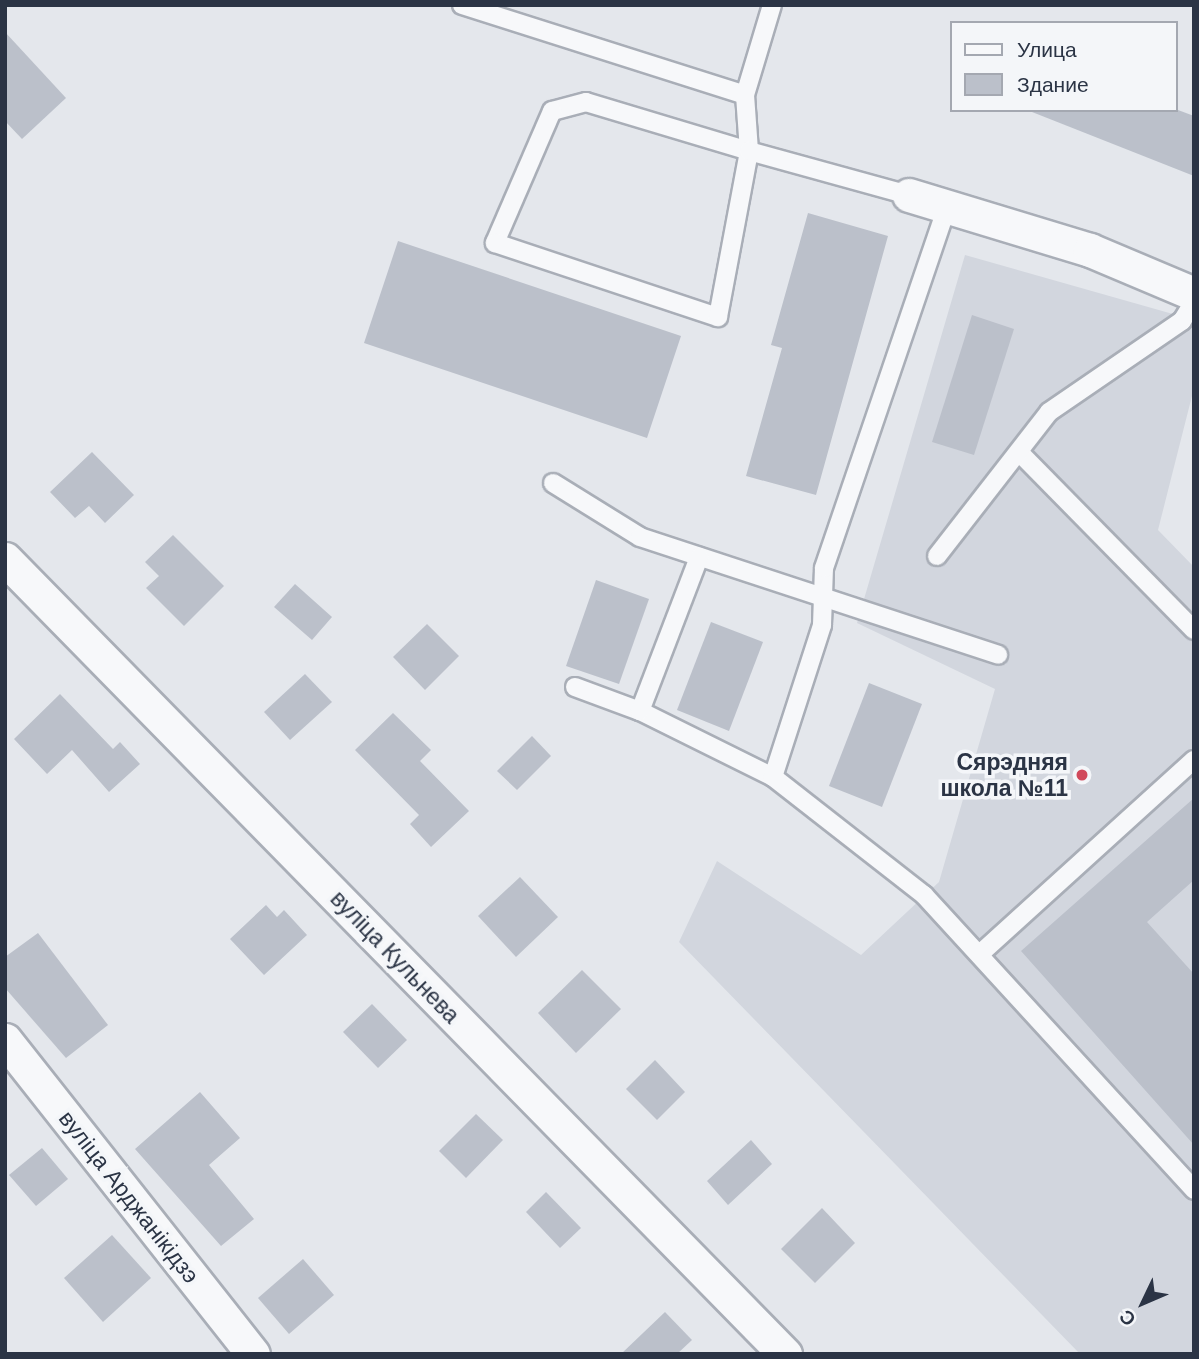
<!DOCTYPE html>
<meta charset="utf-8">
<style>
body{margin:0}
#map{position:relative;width:1199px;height:1359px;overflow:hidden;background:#e4e7ec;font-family:Arial,sans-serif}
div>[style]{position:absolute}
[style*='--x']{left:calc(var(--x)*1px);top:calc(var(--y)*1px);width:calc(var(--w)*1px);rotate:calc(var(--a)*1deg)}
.built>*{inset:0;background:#d2d6de}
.building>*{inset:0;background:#bbc0ca}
.roads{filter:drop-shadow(2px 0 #a9aeb7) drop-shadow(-2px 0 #a9aeb7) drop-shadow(0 2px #a9aeb7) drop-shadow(0 -2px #a9aeb7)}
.service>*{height:18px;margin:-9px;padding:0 9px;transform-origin:9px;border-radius:9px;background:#f7f8fa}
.minor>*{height:33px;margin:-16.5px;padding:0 16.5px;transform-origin:16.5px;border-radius:16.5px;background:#f7f8fa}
.dots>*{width:19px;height:19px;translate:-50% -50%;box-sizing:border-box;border:4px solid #f4f6f9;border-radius:50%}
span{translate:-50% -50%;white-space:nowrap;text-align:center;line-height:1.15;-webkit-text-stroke:7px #f4f6f9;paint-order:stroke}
.poi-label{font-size:23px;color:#2b3445;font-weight:700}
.right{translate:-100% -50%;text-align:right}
.street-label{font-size:23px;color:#2b3445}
.frame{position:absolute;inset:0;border:7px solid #2b3445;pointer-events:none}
.legend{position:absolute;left:950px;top:21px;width:228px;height:91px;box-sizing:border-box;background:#f4f6f9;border:2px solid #a4a8b1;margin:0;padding:9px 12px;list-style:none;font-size:21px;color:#2b3445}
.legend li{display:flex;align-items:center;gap:14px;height:35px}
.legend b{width:35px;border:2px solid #a4a8b1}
.north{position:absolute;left:1108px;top:1268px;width:70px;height:70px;-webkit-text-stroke:5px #f4f6f9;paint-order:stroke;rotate:226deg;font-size:19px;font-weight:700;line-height:28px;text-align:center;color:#2b3445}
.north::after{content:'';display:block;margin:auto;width:24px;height:32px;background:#2b3445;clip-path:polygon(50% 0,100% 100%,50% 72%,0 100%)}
</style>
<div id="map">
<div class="built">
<i style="clip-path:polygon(965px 255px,1194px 320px,1194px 388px,1158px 530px,1194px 567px,1194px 1354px,1080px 1354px,679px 942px,717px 861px,861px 955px,939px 882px,995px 689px,857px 623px)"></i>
</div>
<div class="building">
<i style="clip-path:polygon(5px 32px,66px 98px,22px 139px,5px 121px)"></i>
<i style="clip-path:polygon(1178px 110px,1194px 116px,1194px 176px,1032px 112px)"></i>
<i style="clip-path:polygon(808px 213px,888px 236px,816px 495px,746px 476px,782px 348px,771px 345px)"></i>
<i style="clip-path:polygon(398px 241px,681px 336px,647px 438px,364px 343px)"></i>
<i style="clip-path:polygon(972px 315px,1014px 329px,974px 455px,932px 442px)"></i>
<i style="clip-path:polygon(92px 452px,134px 495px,105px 523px,89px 506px,75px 518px,50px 492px)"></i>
<i style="clip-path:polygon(173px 535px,224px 586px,184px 626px,146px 588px,159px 576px,145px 562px)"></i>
<i style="clip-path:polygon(596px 580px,649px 599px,619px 684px,566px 666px)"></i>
<i style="clip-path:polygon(295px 584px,332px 617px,312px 640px,274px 607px)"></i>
<i style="clip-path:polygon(711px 622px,763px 642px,729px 731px,677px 710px)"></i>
<i style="clip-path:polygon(427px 624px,459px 656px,425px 690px,393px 657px)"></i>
<i style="clip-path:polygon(305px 674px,332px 702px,290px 740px,264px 712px)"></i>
<i style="clip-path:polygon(869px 683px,922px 704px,882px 807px,829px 786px)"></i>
<i style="clip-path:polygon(60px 694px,113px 749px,120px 742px,140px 764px,109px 792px,72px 750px,47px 774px,14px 739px)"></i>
<i style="clip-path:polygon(393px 713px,431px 750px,420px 761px,469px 811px,431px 847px,410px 824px,419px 815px,355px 750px)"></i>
<i style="clip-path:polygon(532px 736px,551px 756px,517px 790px,497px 771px)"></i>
<i style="clip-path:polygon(1194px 798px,1194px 880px,1147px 922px,1194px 974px,1194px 1145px,1021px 951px)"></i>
<i style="clip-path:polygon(520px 877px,558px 917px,516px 957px,478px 916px)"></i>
<i style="clip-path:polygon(266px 905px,277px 917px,284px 910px,307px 935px,264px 975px,230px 939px)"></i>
<i style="clip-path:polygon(38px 933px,108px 1025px,66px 1058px,5px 988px,5px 957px)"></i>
<i style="clip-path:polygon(582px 970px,621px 1009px,576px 1053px,538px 1013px)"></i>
<i style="clip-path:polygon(372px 1004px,407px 1040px,378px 1068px,343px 1032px)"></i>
<i style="clip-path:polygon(655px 1060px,685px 1092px,657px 1120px,626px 1089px)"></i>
<i style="clip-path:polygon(200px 1092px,240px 1138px,209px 1165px,254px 1219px,221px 1246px,135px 1149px)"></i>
<i style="clip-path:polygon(476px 1114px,503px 1140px,466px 1178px,439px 1151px)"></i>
<i style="clip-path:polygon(751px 1140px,772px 1164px,728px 1205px,707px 1181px)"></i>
<i style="clip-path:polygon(42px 1148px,68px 1179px,36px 1206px,9px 1175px)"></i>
<i style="clip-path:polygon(546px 1192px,581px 1228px,560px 1248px,526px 1212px)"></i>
<i style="clip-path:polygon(822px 1208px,855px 1243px,815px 1283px,781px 1249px)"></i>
<i style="clip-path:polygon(112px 1235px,151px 1278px,103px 1322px,64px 1278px)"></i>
<i style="clip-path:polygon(303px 1259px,334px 1295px,289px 1334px,258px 1298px)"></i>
<i style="clip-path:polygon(665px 1312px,692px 1340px,677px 1354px,621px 1354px)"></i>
</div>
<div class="roads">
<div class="service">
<i style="--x:462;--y:5;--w:297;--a:17.6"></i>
<i style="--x:772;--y:5;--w:94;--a:106.7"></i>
<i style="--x:745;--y:95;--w:56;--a:85.9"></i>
<i style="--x:749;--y:151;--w:170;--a:-163.3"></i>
<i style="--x:586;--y:102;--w:35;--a:165"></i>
<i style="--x:552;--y:111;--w:144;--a:113.4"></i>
<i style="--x:495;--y:243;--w:235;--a:18.4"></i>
<i style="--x:718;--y:317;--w:169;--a:-79.4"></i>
<i style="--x:749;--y:151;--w:166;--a:15.4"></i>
<i style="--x:1020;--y:453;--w:248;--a:45.5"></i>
<i style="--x:553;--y:483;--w:102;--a:31.8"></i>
<i style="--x:640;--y:537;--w:377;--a:18.2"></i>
<i style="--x:937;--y:556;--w:182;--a:-52.1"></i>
<i style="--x:1049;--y:412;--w:161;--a:-34.4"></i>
<i style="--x:1182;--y:321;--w:22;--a:-58"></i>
<i style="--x:575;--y:687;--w:69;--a:20.3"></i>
<i style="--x:640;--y:711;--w:148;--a:26.4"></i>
<i style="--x:773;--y:777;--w:192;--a:38"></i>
<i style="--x:924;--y:895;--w:400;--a:47.5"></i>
<i style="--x:640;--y:711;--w:165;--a:-69"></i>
<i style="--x:773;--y:777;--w:160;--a:-72.1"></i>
<i style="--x:822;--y:625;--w:57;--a:-88"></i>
<i style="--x:824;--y:568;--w:381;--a:-71.2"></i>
<i style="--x:982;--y:952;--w:286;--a:-42.2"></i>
</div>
<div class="minor">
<i style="--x:909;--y:195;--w:189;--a:16.9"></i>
<i style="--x:1090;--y:250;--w:113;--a:22.9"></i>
<i style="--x:5;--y:559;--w:1114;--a:45.55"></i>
<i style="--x:5;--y:1040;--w:400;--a:51.7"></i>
</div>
</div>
<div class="dots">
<i style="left:1082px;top:775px;background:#d1495b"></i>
</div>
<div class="poi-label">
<span class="right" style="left:1068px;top:775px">Сярэдняя<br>школа №11</span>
</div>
<div class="street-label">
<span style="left:395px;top:957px;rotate:46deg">вуліца Кульнева</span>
<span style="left:129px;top:1197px;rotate:52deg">вуліца Арджанікідзэ</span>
</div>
<div class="frame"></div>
<ul class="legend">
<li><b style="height:9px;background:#f7f8fa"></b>Улица</li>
<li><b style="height:19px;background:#bbc0ca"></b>Здание</li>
</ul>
<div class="north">С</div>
</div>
